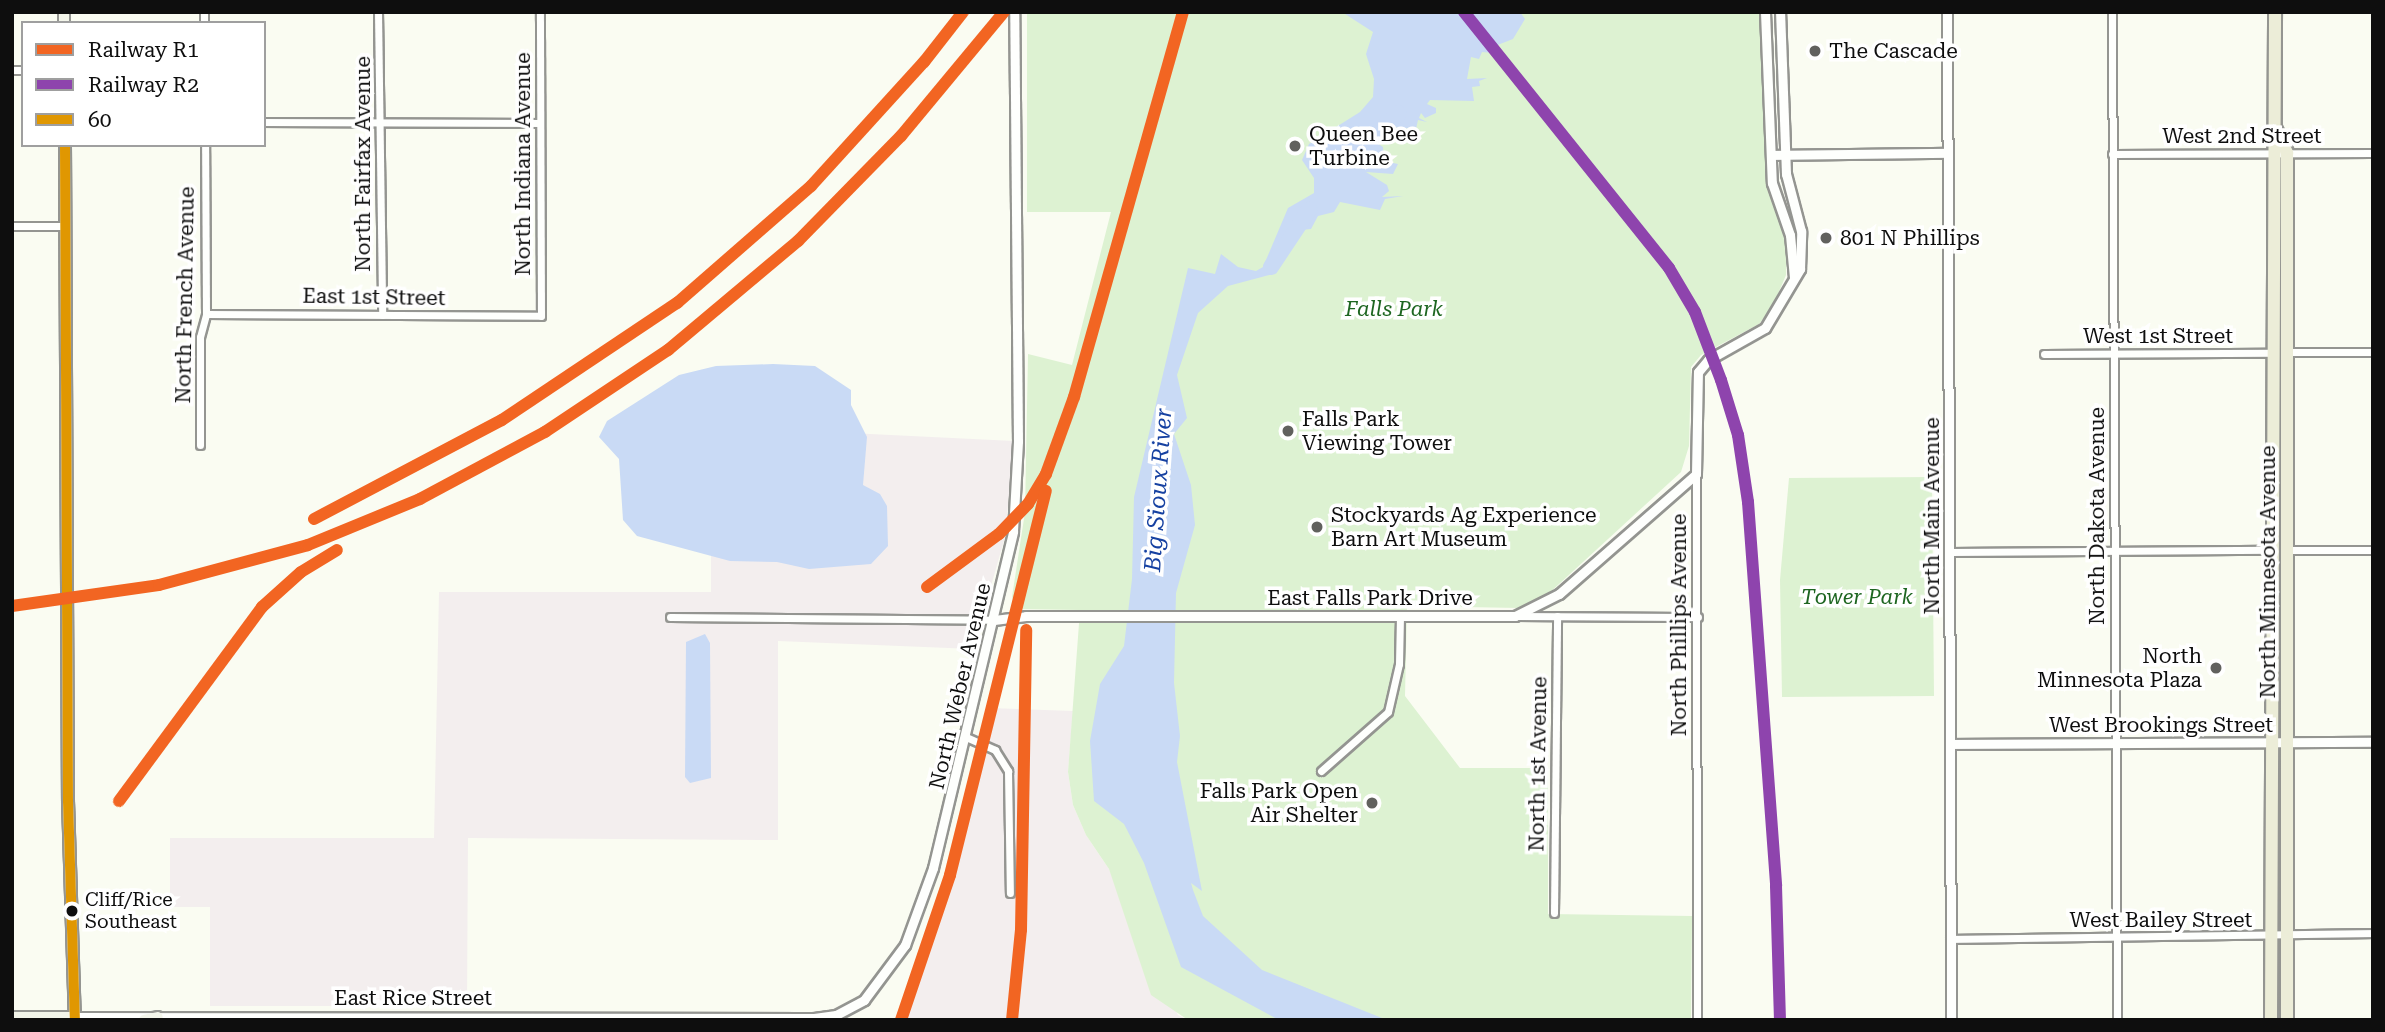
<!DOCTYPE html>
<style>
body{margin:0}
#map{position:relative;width:2385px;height:1032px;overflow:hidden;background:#fafcf2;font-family:"Roboto Serif",serif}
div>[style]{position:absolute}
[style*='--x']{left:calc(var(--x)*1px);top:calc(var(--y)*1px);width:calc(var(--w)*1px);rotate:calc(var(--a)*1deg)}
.industrial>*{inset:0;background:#f3eeee}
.green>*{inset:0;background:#ddf2d2}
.water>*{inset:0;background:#c9daf5}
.river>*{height:16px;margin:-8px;padding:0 8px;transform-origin:8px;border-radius:8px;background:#c9daf5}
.roads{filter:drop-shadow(2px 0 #949591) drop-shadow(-2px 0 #949591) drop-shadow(0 2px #949591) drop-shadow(0 -2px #949591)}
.minor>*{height:7px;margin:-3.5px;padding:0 3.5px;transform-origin:3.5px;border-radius:3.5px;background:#fefffd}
.tertiary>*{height:9px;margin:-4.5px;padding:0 4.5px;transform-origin:4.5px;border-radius:4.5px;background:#fefffd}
.secondary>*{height:10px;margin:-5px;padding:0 5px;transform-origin:5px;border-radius:5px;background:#f3f5ea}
.primary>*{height:12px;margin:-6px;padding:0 6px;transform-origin:6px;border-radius:6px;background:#ecedd8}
.bus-1>*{height:10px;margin:-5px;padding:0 5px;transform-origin:5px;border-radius:5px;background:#e09701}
.rail-1>*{height:12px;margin:-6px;padding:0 6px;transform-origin:6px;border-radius:6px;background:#f26522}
.rail-2>*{height:12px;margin:-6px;padding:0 6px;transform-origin:6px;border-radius:6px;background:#8e44ad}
.dots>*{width:19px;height:19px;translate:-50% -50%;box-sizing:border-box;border:4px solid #fff;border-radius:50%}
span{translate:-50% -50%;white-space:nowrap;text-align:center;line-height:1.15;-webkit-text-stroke:7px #fff;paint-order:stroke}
.bus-label{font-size:19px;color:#0e0e0e}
.left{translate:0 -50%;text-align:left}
.poi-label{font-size:21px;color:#0e0e0e}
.right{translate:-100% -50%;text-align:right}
.street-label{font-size:21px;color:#0e0e0e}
.park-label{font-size:21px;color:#1e6621;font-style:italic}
.water-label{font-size:23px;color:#1641a1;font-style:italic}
.frame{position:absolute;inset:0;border:14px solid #0e0e0e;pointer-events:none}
.legend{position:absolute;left:21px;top:21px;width:245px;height:126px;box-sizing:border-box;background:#fff;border:2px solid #9f9f9f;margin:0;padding:9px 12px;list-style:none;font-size:21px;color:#0e0e0e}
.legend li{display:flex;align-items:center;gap:14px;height:35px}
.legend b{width:35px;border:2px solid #9f9f9f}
</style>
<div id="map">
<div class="industrial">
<i style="clip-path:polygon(788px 430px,1014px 441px,1005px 537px,973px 649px,778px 641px,778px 840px,468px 838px,467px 1006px,210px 1006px,210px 907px,170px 907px,170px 838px,434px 838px,439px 592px,711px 592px,711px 550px)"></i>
<i style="clip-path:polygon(990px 708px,1073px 711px,1068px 772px,1073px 805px,1086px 835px,1109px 869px,1178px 1015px,1188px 1020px,901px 1020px,950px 875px)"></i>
</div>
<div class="green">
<i style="clip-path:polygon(1027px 12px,1761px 12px,1768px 183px,1787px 243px,1786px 275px,1773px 306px,1759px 324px,1701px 355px,1691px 367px,1689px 446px,1681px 472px,1546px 596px,1520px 608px,1407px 606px,1405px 696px,1460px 768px,1548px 768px,1548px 914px,1692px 916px,1691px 1020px,1188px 1020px,1151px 995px,1109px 869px,1086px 835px,1073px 805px,1068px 772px,1080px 610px,1017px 609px,1012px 597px,1025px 512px,1028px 354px,1072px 365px,1111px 212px,1027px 212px)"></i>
<i style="clip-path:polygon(1932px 477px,1934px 696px,1782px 697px,1780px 580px,1789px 478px)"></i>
</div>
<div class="water">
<i style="clip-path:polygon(1342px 12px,1520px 12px,1525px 19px,1513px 39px,1495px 46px,1493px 53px,1482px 52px,1479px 59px,1471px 57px,1467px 79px,1487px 78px,1479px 81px,1480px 86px,1472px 87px,1474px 101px,1430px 100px,1427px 104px,1436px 108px,1436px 113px,1425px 118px,1421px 113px,1419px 118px,1427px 122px,1418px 120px,1416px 129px,1375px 126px,1374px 141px,1383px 147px,1384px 161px,1398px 164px,1393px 174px,1366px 172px,1387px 185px,1389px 191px,1382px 197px,1403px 196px,1385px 199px,1380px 210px,1340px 202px,1334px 212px,1318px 216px,1311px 229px,1291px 231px,1274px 265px,1277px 273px,1228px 286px,1198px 313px,1177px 375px,1187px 418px,1174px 434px,1191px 485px,1195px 525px,1176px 593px,1174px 683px,1180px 736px,1177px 762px,1202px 891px,1191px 883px,1193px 890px,1203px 916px,1262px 970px,1387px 1020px,1279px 1020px,1181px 967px,1144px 863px,1124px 824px,1094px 801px,1090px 741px,1100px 684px,1124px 646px,1132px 579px,1134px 497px,1188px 268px,1215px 274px,1221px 254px,1238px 267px,1256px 271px,1263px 267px,1288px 208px,1314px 193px,1314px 178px,1302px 160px,1309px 144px,1360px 112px,1373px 97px,1374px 79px,1366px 54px,1373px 32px)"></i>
<i style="clip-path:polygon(773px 364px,815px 366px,851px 390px,851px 405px,867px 437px,863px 485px,880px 494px,887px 506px,888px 546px,871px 564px,809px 569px,777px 562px,730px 561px,637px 536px,623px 520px,619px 459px,599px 437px,607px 421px,679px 375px,716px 366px)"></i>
<i style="clip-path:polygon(705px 634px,710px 643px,711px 778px,690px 783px,685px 777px,686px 642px)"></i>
</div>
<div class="river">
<i style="--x:1359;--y:150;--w:54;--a:-42.8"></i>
<i style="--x:1271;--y:267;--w:69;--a:-56.3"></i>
</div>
<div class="roads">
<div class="minor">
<i style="--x:204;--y:12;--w:11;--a:90"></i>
<i style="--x:378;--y:12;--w:303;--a:89.2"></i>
<i style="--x:2112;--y:12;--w:1008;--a:89.72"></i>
<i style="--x:12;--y:70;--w:11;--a:0"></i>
<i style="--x:264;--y:122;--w:276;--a:0.2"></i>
<i style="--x:2112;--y:154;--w:261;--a:-0.2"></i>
<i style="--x:12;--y:226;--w:53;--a:0"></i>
<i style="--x:206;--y:314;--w:335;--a:0.3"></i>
<i style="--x:541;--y:316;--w:304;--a:-90.2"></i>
<i style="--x:2287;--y:352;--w:86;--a:0"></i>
<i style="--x:2044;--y:354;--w:228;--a:-0.3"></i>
<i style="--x:200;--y:445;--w:108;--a:-90"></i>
<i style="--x:200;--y:337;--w:24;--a:-75"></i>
<i style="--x:206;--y:314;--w:169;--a:-90.3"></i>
<i style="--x:1696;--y:474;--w:546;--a:89.9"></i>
<i style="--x:2286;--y:550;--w:87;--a:0"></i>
<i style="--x:1950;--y:552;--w:324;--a:-0.4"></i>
<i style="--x:1516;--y:616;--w:182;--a:0.3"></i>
<i style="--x:670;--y:617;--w:324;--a:0.5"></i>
<i style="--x:966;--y:737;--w:32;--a:24"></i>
<i style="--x:995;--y:750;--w:25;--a:58"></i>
<i style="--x:1008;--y:771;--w:122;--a:89.1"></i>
<i style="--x:1321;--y:771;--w:89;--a:-41.4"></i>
<i style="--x:1388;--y:712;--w:49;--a:-77.1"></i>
<i style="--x:1399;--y:664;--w:48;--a:-88.8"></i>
<i style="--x:1554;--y:913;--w:297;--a:-89.4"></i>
<i style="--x:1950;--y:939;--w:423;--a:-0.8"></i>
</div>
<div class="tertiary">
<i style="--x:1765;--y:12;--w:171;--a:87.7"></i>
<i style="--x:1772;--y:183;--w:55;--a:70.9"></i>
<i style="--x:1790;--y:235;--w:42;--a:84.6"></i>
<i style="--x:1947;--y:12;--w:1008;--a:89.77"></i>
<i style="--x:1771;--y:155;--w:176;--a:-0.7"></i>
<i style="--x:994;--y:620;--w:32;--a:-7"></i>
<i style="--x:1026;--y:616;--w:489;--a:0"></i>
<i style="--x:1515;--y:616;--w:49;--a:-26.6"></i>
<i style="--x:1559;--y:594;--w:182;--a:-41.2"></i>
<i style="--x:1696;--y:474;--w:102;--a:-88.9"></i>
<i style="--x:1698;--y:372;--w:16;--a:-50"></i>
<i style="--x:1708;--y:360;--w:65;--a:-29.3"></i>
<i style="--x:1765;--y:328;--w:69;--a:-59.3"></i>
<i style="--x:1800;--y:269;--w:38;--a:-88"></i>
<i style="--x:1801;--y:231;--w:59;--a:-104.7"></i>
<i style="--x:1786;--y:174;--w:162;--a:-92.1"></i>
<i style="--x:1950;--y:744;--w:423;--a:-0.3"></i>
<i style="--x:75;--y:1017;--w:739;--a:0.08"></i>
<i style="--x:814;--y:1018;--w:22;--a:-8"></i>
<i style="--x:836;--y:1015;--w:32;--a:-28"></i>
<i style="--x:864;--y:1000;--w:69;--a:-53.3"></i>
<i style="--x:905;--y:945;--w:82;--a:-70"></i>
<i style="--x:933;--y:868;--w:346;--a:-76.6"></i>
<i style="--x:1013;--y:531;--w:90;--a:-86.8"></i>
<i style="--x:1018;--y:441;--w:429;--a:-90.5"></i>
</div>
<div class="secondary">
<i style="--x:64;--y:23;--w:11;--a:-90"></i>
<i style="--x:65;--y:145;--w:656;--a:89.74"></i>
<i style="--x:68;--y:801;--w:219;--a:88.2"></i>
<i style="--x:12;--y:1017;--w:63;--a:0"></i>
<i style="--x:144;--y:1020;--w:14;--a:-12"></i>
</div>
<div class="primary">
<i style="--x:2275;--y:128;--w:28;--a:64"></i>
<i style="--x:2287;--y:153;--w:867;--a:90"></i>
<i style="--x:2271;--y:1020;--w:1008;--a:-89.77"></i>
</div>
</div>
<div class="bus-1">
<i style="--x:65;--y:145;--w:656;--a:89.74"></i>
<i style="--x:68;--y:801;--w:219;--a:88.2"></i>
</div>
<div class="rail-1">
<i style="--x:314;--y:519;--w:212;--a:-27.8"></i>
<i style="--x:502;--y:420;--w:211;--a:-33.8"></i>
<i style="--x:677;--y:303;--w:178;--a:-41.1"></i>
<i style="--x:811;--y:186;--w:168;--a:-47.7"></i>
<i style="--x:924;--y:62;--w:63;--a:-52"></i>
<i style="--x:927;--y:587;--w:89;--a:-36.4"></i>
<i style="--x:999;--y:534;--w:42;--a:-46"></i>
<i style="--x:1028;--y:504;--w:35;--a:-59"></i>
<i style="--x:1046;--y:474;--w:82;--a:-70"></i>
<i style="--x:1074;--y:397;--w:400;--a:-74.2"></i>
<i style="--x:12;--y:606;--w:148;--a:-8.1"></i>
<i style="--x:159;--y:585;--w:154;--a:-15"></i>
<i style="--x:308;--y:545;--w:121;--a:-22.3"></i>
<i style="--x:420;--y:499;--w:142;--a:-28.2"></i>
<i style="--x:545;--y:432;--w:148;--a:-33.7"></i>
<i style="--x:668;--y:350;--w:170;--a:-40"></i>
<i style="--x:798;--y:241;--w:147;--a:-45.6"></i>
<i style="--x:901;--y:136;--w:161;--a:-50.3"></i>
<i style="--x:119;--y:801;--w:241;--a:-53.6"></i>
<i style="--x:262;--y:607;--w:52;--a:-41.9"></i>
<i style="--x:301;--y:572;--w:42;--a:-31.4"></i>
<i style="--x:901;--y:1020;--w:153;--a:-71.3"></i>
<i style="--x:950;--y:875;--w:396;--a:-76"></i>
<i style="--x:1012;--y:1020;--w:90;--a:-84.3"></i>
<i style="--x:1021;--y:930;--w:300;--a:-89"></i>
</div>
<div class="rail-2">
<i style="--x:1464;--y:12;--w:328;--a:51.3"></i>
<i style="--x:1669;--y:268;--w:51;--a:59.4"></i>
<i style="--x:1695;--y:312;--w:73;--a:69.1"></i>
<i style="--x:1721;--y:380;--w:58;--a:72.8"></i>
<i style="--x:1738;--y:435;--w:68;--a:81.5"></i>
<i style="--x:1748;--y:502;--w:385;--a:85.8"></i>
<i style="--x:1776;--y:886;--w:134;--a:88.3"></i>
</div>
<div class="dots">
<i style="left:1815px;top:51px;background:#61615e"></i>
<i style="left:1295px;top:146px;background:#61615e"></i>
<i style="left:1826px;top:238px;background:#61615e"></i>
<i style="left:1288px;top:431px;background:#61615e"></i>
<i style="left:1317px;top:527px;background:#61615e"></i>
<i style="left:2216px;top:668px;background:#61615e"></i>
<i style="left:1372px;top:803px;background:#61615e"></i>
<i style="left:72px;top:911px;background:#0e0e0e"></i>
</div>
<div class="bus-label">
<span class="left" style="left:85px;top:911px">Cliff/Rice<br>Southeast</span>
</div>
<div class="poi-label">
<span class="left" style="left:1829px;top:51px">The Cascade</span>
<span class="left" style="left:1309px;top:146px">Queen Bee<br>Turbine</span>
<span class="left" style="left:1840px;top:238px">801 N Phillips</span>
<span class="left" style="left:1302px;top:431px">Falls Park<br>Viewing Tower</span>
<span class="left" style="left:1331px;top:527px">Stockyards Ag Experience<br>Barn Art Museum</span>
<span class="right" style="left:2202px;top:668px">North<br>Minnesota Plaza</span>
<span class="right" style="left:1358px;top:803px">Falls Park Open<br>Air Shelter</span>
</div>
<div class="street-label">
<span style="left:2242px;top:136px">West 2nd Street</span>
<span style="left:363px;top:164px;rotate:-90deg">North Fairfax Avenue</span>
<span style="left:523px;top:164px;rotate:-90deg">North Indiana Avenue</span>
<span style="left:185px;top:295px;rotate:-89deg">North French Avenue</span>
<span style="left:374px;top:297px;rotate:1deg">East 1st Street</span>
<span style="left:2158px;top:336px">West 1st Street</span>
<span style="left:1932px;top:516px;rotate:-90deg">North Main Avenue</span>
<span style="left:2097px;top:516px;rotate:-90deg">North Dakota Avenue</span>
<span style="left:2268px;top:572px;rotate:-90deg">North Minnesota Avenue</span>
<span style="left:1370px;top:598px">East Falls Park Drive</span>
<span style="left:1679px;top:625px;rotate:-90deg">North Phillips Avenue</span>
<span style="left:960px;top:686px;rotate:-77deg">North Weber Avenue</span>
<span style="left:2161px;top:725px">West Brookings Street</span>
<span style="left:1538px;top:764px;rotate:-89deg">North 1st Avenue</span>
<span style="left:2161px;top:920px">West Bailey Street</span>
<span style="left:413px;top:998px">East Rice Street</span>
</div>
<div class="park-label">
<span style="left:1394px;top:309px">Falls Park</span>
<span style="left:1857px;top:597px">Tower Park</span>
</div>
<div class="water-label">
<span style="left:1159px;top:490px;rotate:-86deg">Big Sioux River</span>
</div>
<div class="frame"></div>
<ul class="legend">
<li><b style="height:9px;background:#f26522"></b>Railway R1</li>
<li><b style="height:9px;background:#8e44ad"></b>Railway R2</li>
<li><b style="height:9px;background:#e09701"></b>60</li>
</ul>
</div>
